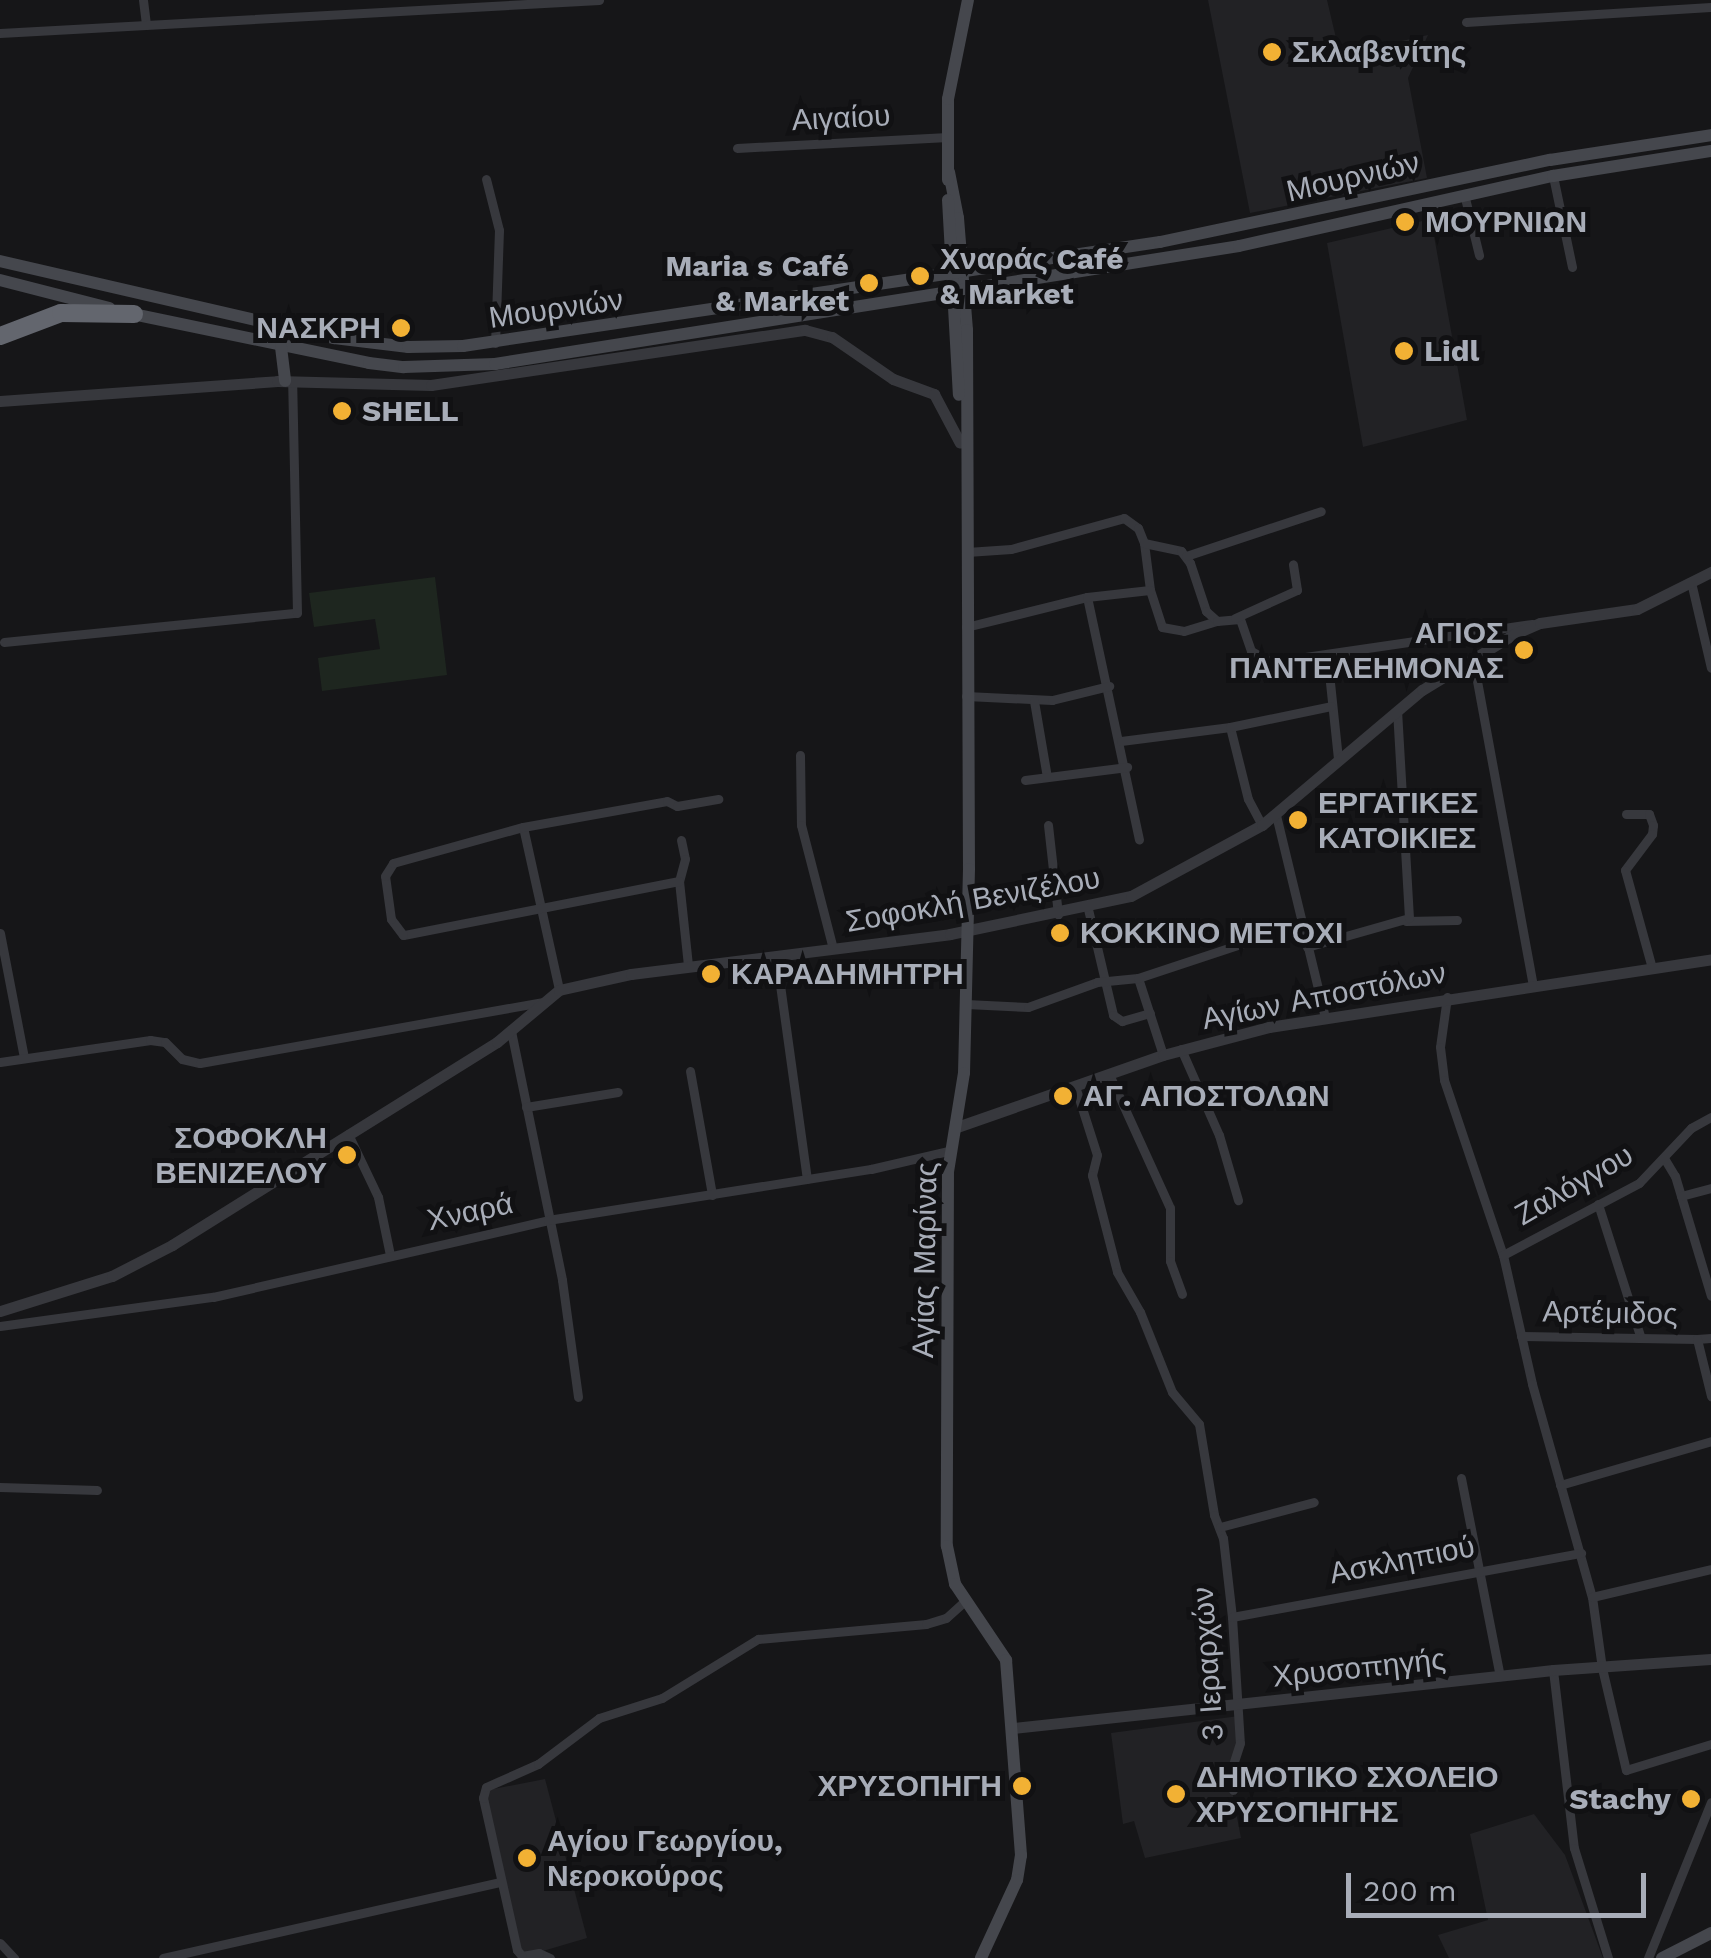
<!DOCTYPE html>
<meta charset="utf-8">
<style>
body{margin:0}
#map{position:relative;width:1711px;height:1958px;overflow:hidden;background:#161618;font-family:"Work Sans",sans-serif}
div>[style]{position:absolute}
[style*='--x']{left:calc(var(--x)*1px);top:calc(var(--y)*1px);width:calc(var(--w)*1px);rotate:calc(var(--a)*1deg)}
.built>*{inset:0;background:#222225}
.green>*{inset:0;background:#1e261f}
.minor>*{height:9px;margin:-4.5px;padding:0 4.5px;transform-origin:4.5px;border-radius:4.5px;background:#37383d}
.tertiary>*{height:11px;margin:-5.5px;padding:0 5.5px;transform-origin:5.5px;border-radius:5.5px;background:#37383d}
.secondary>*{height:12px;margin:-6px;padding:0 6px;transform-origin:6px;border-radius:6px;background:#45474d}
.motorway>*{height:18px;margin:-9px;padding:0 9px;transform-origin:9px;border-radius:9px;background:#63666e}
.dots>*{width:28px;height:28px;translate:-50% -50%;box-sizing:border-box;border:5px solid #111113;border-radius:50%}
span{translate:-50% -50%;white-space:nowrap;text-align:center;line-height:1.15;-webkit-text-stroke:10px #111113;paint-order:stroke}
.poi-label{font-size:30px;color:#a8adb8;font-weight:700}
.left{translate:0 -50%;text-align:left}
.right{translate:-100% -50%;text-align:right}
.street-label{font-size:30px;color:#a8adb8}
.scale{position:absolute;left:1346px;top:1873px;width:300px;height:45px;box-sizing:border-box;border:5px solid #a8adb8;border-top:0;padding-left:12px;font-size:30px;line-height:35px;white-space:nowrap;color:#a8adb8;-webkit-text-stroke:8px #111113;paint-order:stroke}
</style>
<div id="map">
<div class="built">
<i style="clip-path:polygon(1208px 0,1327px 0,1340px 55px,1428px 35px,1408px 78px,1427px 178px,1250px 213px)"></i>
<i style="clip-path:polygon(1431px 219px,1467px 420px,1363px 447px,1327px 243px)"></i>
<i style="clip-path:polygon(1239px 1716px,1239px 1749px,1229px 1775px,1241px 1838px,1145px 1858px,1134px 1821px,1123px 1824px,1111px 1733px)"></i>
<i style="clip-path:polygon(545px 1779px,587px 1938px,526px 1956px,522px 1956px,483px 1791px)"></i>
<i style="clip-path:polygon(1534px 1814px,1565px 1855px,1603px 1958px,1449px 1958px,1438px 1935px,1488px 1920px,1470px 1834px)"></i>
</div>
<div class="green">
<i style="clip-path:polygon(435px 577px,447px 675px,322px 691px,318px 658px,380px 649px,375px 619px,314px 627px,309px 593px)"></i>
</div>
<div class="minor">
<i style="--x:143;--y:0;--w:25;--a:83"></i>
<i style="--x:1466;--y:22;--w:245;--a:-3.5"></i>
<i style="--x:0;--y:33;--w:600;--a:-3.15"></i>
<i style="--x:737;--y:148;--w:211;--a:-3"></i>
<i style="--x:1553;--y:176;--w:93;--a:78.2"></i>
<i style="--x:486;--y:179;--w:53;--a:75.7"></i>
<i style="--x:499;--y:230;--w:113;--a:92"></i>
<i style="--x:1465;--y:198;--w:59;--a:76.2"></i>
<i style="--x:1144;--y:543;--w:47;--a:82.7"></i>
<i style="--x:1150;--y:590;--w:39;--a:72"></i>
<i style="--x:1162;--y:627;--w:22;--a:10"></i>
<i style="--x:1184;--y:631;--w:34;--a:-17"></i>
<i style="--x:967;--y:552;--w:44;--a:-3.9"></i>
<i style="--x:1011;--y:549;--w:117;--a:-15.3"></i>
<i style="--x:1124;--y:518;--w:17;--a:36"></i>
<i style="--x:1138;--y:528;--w:16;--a:68"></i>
<i style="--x:1144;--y:543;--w:38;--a:12"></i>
<i style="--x:1181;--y:551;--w:15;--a:53"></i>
<i style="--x:1190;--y:563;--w:51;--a:71.6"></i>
<i style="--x:1206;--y:611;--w:15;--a:42"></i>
<i style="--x:1217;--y:621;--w:23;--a:-5"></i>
<i style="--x:1240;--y:619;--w:34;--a:71"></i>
<i style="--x:1251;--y:651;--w:23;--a:29"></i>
<i style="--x:1271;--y:662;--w:264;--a:-8.3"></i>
<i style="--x:1186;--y:556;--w:142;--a:-18.4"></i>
<i style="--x:1691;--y:582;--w:88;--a:76.9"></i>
<i style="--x:1087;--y:597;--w:248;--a:77.9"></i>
<i style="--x:1235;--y:618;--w:68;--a:-24.3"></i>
<i style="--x:1297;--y:590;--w:26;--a:-99"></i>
<i style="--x:966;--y:627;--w:125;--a:-13.9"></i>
<i style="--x:1087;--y:597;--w:63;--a:-6.3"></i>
<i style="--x:4;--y:642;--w:294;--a:-5.7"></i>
<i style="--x:297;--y:613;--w:232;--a:-91.2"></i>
<i style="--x:1327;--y:654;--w:105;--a:84"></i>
<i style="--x:1473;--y:659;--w:332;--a:79.6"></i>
<i style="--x:966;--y:696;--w:86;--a:2.7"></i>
<i style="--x:1052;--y:700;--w:59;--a:-13.8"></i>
<i style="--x:1034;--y:701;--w:77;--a:80.3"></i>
<i style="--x:1230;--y:727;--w:74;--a:76"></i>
<i style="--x:1248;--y:799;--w:30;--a:62"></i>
<i style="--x:1121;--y:741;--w:110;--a:-7.3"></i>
<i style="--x:1230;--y:727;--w:103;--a:-11.7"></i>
<i style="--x:800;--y:755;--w:70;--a:89.2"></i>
<i style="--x:801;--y:825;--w:128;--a:75.5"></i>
<i style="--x:1025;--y:780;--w:103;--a:-7.3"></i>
<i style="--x:1626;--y:814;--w:23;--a:0"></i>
<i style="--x:1649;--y:814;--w:12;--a:70"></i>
<i style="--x:1653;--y:825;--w:9;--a:96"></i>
<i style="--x:1652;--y:834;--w:45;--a:126.9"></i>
<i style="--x:1625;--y:870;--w:102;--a:74.6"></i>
<i style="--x:1276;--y:815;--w:208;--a:76.4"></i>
<i style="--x:1048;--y:825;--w:90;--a:83.6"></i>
<i style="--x:523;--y:827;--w:167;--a:77.5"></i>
<i style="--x:681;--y:840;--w:19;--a:78"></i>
<i style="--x:685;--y:859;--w:23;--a:105"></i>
<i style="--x:679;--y:881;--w:84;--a:83.9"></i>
<i style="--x:679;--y:881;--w:281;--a:168.9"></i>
<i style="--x:403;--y:935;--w:20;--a:-127"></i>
<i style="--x:391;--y:919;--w:43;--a:-97.9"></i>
<i style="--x:385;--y:876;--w:15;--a:-58"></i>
<i style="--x:393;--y:863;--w:135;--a:-15.5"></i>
<i style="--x:523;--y:827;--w:146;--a:-10.2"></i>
<i style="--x:667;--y:801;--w:11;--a:27"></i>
<i style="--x:677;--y:806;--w:42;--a:-9.7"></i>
<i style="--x:1088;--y:909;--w:109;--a:76.7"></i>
<i style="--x:1113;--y:1015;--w:11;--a:34"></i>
<i style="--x:1122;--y:1021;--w:29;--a:-16"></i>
<i style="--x:1406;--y:921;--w:51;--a:-1.1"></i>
<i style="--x:0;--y:933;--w:127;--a:79.1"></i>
<i style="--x:1307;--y:947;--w:106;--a:-15.9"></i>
<i style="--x:1409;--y:918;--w:208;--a:-93.3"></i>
<i style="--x:776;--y:956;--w:225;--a:82.1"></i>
<i style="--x:1138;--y:978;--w:81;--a:72"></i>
<i style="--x:1447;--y:997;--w:50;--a:98"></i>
<i style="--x:1440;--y:1047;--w:33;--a:83"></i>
<i style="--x:1444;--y:1080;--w:185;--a:71.4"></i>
<i style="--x:1503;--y:1255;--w:132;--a:77.3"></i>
<i style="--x:1532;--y:1384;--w:221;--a:74.3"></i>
<i style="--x:1592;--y:1597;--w:72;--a:82"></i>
<i style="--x:1602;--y:1668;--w:105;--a:76.8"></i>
<i style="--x:1626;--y:1770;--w:89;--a:-17"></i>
<i style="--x:966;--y:1004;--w:62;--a:2.8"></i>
<i style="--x:1028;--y:1007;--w:73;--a:-19.9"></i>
<i style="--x:1097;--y:982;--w:41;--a:-5.6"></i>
<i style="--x:1138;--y:978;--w:172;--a:-18.3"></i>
<i style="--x:511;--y:1031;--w:254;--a:78.4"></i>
<i style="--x:562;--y:1280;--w:118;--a:82.2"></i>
<i style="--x:1181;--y:1049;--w:94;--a:66.2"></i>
<i style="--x:1219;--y:1135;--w:68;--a:73.7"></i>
<i style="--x:0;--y:1062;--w:152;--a:-8.3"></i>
<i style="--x:150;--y:1040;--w:15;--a:8"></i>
<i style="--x:165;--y:1042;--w:24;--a:45"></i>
<i style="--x:182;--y:1059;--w:18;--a:13"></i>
<i style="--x:200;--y:1063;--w:346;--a:-10.1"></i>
<i style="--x:690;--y:1071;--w:126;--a:79.9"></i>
<i style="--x:1109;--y:1074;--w:147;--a:65.5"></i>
<i style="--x:1170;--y:1208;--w:53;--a:90"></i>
<i style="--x:1170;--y:1261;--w:35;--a:70"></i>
<i style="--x:1075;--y:1086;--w:72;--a:72.3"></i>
<i style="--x:1097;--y:1155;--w:21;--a:104"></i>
<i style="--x:1092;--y:1175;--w:100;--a:75.5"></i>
<i style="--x:1117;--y:1272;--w:46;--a:60.1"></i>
<i style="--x:1140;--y:1312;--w:86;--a:68.2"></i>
<i style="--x:1172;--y:1392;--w:42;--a:49.8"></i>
<i style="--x:1199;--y:1424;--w:92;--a:80.6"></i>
<i style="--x:1214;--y:1515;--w:25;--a:69"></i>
<i style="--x:1223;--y:1538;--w:80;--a:83.5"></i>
<i style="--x:1232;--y:1617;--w:126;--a:86.4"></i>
<i style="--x:1240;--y:1743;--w:29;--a:108"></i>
<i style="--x:1231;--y:1771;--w:19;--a:84"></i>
<i style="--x:526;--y:1107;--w:93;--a:-9.3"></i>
<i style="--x:348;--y:1134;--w:70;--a:64.5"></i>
<i style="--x:378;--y:1197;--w:59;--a:78.3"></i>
<i style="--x:1664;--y:1158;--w:21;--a:59"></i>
<i style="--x:1675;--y:1176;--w:125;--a:73.3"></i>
<i style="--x:1681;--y:1196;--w:31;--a:-15"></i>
<i style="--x:1598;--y:1204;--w:139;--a:72.3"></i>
<i style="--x:1503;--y:1255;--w:154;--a:-27.9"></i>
<i style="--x:1639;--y:1183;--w:76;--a:-46.6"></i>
<i style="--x:1691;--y:1128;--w:23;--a:-29"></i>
<i style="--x:0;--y:1326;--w:215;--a:-7.8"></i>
<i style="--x:213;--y:1297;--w:344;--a:-12.9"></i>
<i style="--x:548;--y:1220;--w:327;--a:-9"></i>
<i style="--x:871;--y:1169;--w:83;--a:-13.2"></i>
<i style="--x:1521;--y:1336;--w:176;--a:1"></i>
<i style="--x:1711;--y:1338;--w:14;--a:176"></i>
<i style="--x:1697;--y:1339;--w:59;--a:76.2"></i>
<i style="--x:1461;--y:1478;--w:202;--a:78.9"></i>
<i style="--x:1560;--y:1485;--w:157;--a:-16.2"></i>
<i style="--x:0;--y:1487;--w:97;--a:1.8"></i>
<i style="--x:1220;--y:1527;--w:97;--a:-14.9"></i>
<i style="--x:1592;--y:1597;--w:122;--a:-13.2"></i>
<i style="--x:1232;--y:1617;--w:355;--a:-10.4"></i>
<i style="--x:1553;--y:1670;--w:179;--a:83.3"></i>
<i style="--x:1574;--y:1848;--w:115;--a:72.8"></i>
<i style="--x:0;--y:1943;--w:21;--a:47"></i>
<i style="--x:163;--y:1958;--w:346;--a:-12.7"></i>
<i style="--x:550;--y:1958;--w:12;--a:-156"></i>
<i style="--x:539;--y:1953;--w:17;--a:170"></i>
<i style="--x:522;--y:1956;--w:8;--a:-130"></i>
<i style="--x:517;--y:1950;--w:156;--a:-102.6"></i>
<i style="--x:483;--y:1798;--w:11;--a:-75"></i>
<i style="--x:486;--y:1787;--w:57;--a:-23.9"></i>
<i style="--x:538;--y:1764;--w:76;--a:-37"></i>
<i style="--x:599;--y:1718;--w:66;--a:-17.6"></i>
<i style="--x:662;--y:1698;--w:113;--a:-31.6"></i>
<i style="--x:758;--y:1639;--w:169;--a:-5.1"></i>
<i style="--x:926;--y:1624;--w:21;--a:-17"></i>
<i style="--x:946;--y:1618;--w:27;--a:-42"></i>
<i style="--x:1648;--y:1958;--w:168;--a:-68"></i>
</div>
<div class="tertiary">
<i style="--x:0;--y:401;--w:278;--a:-4.1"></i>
<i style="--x:277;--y:381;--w:154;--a:1.5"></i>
<i style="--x:431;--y:385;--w:378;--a:-8.4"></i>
<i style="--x:805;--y:330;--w:28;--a:15"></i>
<i style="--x:832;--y:337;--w:74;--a:34.5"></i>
<i style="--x:893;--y:379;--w:44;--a:20.1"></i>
<i style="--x:934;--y:394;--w:55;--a:62"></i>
<i style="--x:957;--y:1127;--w:218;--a:-19.3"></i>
<i style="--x:1163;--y:1055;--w:110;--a:-14.8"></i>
<i style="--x:1269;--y:1027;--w:447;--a:-8.7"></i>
<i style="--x:0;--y:1311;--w:117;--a:-17.4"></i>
<i style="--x:112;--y:1276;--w:68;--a:-27.3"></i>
<i style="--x:172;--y:1245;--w:383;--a:-32"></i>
<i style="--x:497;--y:1042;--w:81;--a:-40"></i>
<i style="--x:559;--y:990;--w:74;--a:-12.5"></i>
<i style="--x:631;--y:974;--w:321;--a:-7.1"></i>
<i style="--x:950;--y:934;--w:185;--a:-11.9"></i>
<i style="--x:1131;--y:896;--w:149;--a:-28.5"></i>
<i style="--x:1262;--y:825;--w:209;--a:-40.2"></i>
<i style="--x:1422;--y:690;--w:108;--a:-31.3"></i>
<i style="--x:1514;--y:634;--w:28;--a:-23"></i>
<i style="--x:1540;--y:623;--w:98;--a:-8.2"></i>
<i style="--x:1637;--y:609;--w:83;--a:-26.6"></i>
<i style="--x:1013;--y:1728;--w:543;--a:-6.13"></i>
<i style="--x:1553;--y:1670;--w:158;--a:-4"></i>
</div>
<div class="secondary">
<i style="--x:949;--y:172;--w:47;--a:78.9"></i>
<i style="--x:958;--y:218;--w:112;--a:85.4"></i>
<i style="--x:967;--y:330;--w:539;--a:89.79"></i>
<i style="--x:969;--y:869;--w:204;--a:91.4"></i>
<i style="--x:964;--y:1073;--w:100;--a:99.2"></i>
<i style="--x:948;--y:1172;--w:374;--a:90.2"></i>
<i style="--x:947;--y:1546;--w:39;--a:78"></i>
<i style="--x:955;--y:1584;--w:92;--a:56.1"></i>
<i style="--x:1006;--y:1660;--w:196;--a:85.6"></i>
<i style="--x:1021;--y:1855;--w:25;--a:99"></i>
<i style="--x:1017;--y:1880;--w:86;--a:114.8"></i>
<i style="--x:948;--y:180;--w:81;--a:-90"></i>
<i style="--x:948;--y:99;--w:101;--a:-78.6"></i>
<i style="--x:948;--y:200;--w:195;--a:86.8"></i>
<i style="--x:0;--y:261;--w:343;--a:13"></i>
<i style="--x:334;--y:338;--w:75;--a:6.9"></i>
<i style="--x:408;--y:347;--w:55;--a:-1"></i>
<i style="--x:463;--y:346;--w:705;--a:-8.49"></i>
<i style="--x:1160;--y:242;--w:399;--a:-11.9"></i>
<i style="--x:1550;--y:160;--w:163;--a:-8.8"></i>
<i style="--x:0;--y:280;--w:113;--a:14.4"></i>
<i style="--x:128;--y:313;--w:246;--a:11.7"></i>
<i style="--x:369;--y:363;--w:35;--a:7"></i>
<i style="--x:404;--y:367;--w:91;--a:-1.9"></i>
<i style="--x:495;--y:364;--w:753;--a:-9.01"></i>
<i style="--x:1239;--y:246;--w:322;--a:-12.6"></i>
<i style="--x:1553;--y:176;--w:160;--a:-9"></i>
<i style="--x:281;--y:347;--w:34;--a:83"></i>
<i style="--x:1662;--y:1958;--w:55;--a:-27"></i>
</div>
<div class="motorway">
<i style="--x:0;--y:336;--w:65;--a:-20.7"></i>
<i style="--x:61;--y:313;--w:73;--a:0.8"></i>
</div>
<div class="dots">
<i style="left:1272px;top:52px;background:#f2b134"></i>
<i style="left:1405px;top:222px;background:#f2b134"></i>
<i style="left:920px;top:276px;background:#f2b134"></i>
<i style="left:869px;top:283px;background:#f2b134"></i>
<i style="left:401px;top:328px;background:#f2b134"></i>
<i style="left:1404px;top:351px;background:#f2b134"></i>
<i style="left:342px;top:411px;background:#f2b134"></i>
<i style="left:1524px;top:650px;background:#f2b134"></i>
<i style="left:1298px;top:820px;background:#f2b134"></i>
<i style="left:1060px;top:933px;background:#f2b134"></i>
<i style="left:711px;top:974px;background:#f2b134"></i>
<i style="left:1063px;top:1096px;background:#f2b134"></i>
<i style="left:347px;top:1155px;background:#f2b134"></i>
<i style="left:1022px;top:1786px;background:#f2b134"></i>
<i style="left:1176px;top:1794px;background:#f2b134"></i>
<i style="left:1691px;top:1799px;background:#f2b134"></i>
<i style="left:527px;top:1858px;background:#f2b134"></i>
</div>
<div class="poi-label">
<span class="left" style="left:1292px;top:52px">Σκλαβενίτης</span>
<span class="left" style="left:1425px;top:222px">ΜΟΥΡΝΙΩΝ</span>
<span class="left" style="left:940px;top:276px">Χναράς Café<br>&amp; Market</span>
<span class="right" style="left:849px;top:283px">Maria s Café<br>&amp; Market</span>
<span class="right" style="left:381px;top:328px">ΝΑΣΚΡΗ</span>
<span class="left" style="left:1424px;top:351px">Lidl</span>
<span class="left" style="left:362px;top:411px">SHELL</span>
<span class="right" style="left:1504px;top:650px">ΑΓΙΟΣ<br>ΠΑΝΤΕΛΕΗΜΟΝΑΣ</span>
<span class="left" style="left:1318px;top:820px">ΕΡΓΑΤΙΚΕΣ<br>ΚΑΤΟΙΚΙΕΣ</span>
<span class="left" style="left:1080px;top:933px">ΚΟΚΚΙΝΟ ΜΕΤΟΧΙ</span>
<span class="left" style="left:731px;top:974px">ΚΑΡΑΔΗΜΗΤΡΗ</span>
<span class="left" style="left:1083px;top:1096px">ΑΓ. ΑΠΟΣΤΟΛΩΝ</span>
<span class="right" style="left:327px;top:1155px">ΣΟΦΟΚΛΗ<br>ΒΕΝΙΖΕΛΟΥ</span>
<span class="left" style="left:1196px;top:1794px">ΔΗΜΟΤΙΚΟ ΣΧΟΛΕΙΟ<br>ΧΡΥΣΟΠΗΓΗΣ</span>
<span class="right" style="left:1002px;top:1786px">ΧΡΥΣΟΠΗΓΗ</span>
<span class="right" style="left:1671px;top:1799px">Stachy</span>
<span class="left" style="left:547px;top:1858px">Αγίου Γεωργίου,<br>Νεροκούρος</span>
</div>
<div class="street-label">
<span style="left:841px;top:118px;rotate:-3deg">Αιγαίου</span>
<span style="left:1353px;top:177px;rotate:-13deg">Μουρνιών</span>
<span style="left:556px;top:309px;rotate:-8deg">Μουρνιών</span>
<span style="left:973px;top:900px;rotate:-10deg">Σοφοκλή Βενιζέλου</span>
<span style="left:1324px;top:996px;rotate:-11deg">Αγίων Αποστόλων</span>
<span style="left:1574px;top:1185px;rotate:-30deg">Ζαλόγγου</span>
<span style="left:470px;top:1212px;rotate:-12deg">Χναρά</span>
<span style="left:925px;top:1260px;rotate:-89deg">Αγίας Μαρίνας</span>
<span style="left:1610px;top:1313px;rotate:1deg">Αρτέμιδος</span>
<span style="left:1402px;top:1560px;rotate:-11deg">Ασκληπιού</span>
<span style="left:1208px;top:1664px;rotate:-94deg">3 Ιεραρχών</span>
<span style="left:1359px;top:1668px;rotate:-6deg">Χρυσοπηγής</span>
</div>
<div class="scale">200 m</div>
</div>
